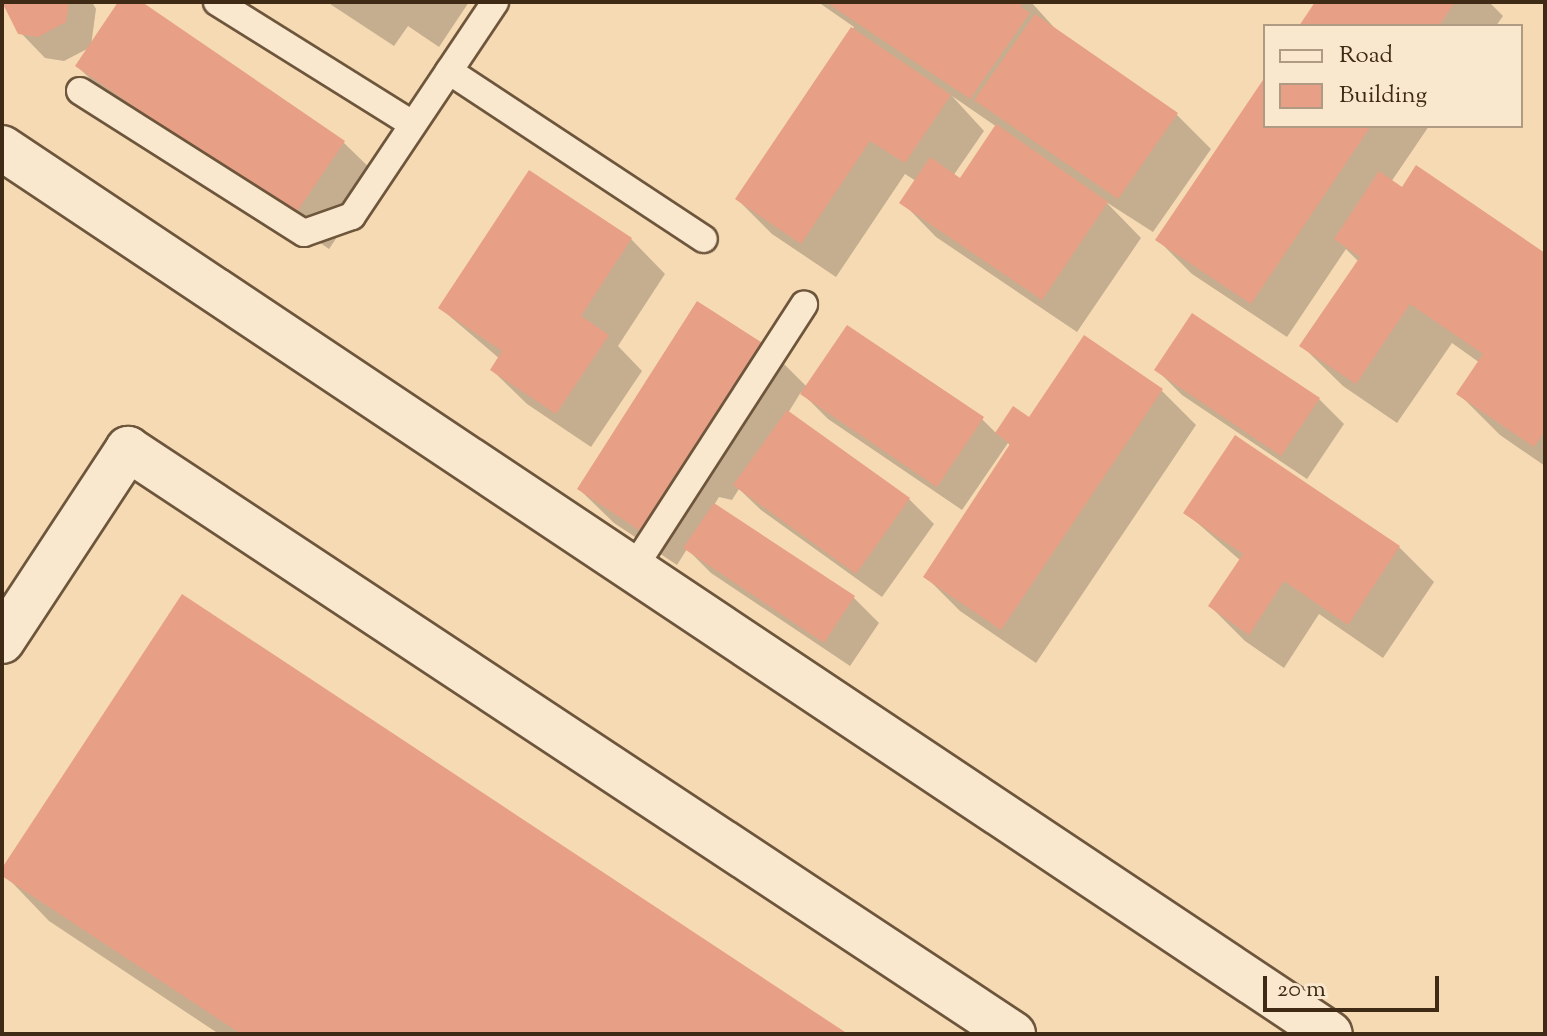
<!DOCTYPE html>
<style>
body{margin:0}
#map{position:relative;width:1547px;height:1036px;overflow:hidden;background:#f6dab3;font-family:"Sorts Mill Goudy",serif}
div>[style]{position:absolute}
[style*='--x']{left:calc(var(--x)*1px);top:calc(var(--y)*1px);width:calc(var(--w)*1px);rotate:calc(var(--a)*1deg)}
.shadow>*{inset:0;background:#0003}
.building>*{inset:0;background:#e79f85}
.roads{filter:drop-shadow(2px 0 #6d563c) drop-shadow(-2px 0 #6d563c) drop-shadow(0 2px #6d563c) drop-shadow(0 -2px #6d563c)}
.lane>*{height:26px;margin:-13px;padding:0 13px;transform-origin:13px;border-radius:13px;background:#f9e7ce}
.street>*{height:44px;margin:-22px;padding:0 22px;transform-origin:22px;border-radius:22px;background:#f9e7ce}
span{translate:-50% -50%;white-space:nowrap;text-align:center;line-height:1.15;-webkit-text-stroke:6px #f9e7ce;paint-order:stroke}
.frame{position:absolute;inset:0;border:4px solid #3f2a15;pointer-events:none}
.legend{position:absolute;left:1263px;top:24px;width:260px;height:104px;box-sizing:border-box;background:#f9e7ce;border:2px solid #af9b84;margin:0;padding:10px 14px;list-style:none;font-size:24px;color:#3f2a15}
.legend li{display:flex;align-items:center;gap:16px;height:40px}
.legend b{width:40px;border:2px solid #af9b84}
.scale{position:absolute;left:1263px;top:976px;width:176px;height:36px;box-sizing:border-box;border:4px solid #3f2a15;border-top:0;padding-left:10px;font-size:24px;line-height:28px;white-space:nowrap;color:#3f2a15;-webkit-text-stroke:6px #f9e7ce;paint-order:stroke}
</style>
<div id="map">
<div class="shadow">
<i style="clip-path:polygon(2px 2px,92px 2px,96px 9px,91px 46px,120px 2px,139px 2px,343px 142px,378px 176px,329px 249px,112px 100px,77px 66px,89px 48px,64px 61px,45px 58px,20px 32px)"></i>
<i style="clip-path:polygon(327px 2px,469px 2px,439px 47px,408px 26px,394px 46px)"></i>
<i style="clip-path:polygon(evenodd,818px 2px,1031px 2px,1060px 34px,1177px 115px,1211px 149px,1153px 232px,1106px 202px,1141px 238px,1077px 332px,936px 237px,902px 202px,916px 181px,905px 174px,836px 277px,772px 234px,737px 199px,854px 27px,818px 2px,952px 96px,997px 127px,961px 181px,953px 176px,984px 131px,952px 96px)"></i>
<i style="clip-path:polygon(1318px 2px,1489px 2px,1503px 16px,1496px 26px,1302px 26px)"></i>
<i style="clip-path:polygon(1265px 80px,1265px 126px,1429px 126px,1391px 182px,1545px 256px,1545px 466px,1500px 435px,1459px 394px,1480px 363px,1452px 343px,1397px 423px,1343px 386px,1302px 346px,1359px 262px,1346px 249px,1287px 337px,1192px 274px,1158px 240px)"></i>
<i style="clip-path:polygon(631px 239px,665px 274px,618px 346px,642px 371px,591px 447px,527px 404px,492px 370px,500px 359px,440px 308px)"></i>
<i style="clip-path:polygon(771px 351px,807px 387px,982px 419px,997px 434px,1030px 420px,1162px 391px,1196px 425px,1036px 663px,960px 611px,926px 577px,1011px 447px,1008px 443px,962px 510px,828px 419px,801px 392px,788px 413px,909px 499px,934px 524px,882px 597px,761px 510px,739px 489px,732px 500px,719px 497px,714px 505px,854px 598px,879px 623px,850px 666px,711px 573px,687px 549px,677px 565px,614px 523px,579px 489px)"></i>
<i style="clip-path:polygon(1157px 370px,1319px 399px,1344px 424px,1307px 479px,1182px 395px)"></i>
<i style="clip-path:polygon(1186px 513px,1399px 547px,1434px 582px,1383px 658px,1319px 614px,1284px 668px,1245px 641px,1210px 606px,1241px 561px)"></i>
<i style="clip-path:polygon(2px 872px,845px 1034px,219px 1034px,49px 921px)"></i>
</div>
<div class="building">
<i style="clip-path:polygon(2px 2px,69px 2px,66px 22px,38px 37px,18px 34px)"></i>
<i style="clip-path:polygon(118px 2px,142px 2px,345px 141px,294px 216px,75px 66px)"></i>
<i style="clip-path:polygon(826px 2px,1024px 2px,1021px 7px,1030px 13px,970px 99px)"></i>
<i style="clip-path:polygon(1315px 2px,1455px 2px,1439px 26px,1299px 26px)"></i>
<i style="clip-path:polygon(1035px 14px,1178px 113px,1118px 199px,974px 100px)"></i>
<i style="clip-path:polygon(851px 27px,951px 95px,905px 163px,870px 141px,801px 244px,735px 199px)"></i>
<i style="clip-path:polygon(1265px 77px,1265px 126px,1371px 126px,1251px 304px,1155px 240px)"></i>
<i style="clip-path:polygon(996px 124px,1108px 202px,1042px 300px,899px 203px,930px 157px,960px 178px)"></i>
<i style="clip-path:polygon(1416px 165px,1545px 253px,1545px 431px,1534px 447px,1456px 394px,1483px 354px,1410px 304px,1356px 384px,1299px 346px,1360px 257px,1334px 239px,1379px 171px,1402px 187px)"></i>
<i style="clip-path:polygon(529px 170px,632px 238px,581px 316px,609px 335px,556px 414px,490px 370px,502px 351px,438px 308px)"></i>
<i style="clip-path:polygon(697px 301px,772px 349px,697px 466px,684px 464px,642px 532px,577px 489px)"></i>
<i style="clip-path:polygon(1192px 313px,1320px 398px,1281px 456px,1154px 370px)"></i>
<i style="clip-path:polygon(847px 325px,984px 417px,937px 487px,800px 394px)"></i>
<i style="clip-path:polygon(1084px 335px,1163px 389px,1001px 630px,923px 577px,1010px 444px,995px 433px,1013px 406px,1029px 417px)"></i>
<i style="clip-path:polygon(787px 410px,910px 498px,856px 574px,733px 485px)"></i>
<i style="clip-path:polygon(1235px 435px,1400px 546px,1348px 625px,1284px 581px,1249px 635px,1208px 606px,1243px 554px,1183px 513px)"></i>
<i style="clip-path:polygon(714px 503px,855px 596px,824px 643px,683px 548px)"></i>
<i style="clip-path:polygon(182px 594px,848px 1034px,241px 1034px,2px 876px,2px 868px)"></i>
</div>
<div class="roads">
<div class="lane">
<i style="--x:217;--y:2;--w:229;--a:32"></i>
<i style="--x:449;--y:71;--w:305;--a:33.4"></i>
<i style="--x:80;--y:91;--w:265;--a:32.4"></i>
<i style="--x:304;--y:233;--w:51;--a:-19.5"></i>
<i style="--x:352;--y:216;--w:257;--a:-56.2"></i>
<i style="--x:633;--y:569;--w:315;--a:-57.1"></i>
</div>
<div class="street">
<i style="--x:2;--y:148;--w:1596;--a:33.71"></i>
<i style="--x:2;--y:641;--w:230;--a:-56.7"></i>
<i style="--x:128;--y:449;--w:1061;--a:33.47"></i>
</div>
</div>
<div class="frame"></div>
<ul class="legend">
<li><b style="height:10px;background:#f9e7ce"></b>Road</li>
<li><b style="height:22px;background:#e79f85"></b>Building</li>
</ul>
<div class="scale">20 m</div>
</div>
